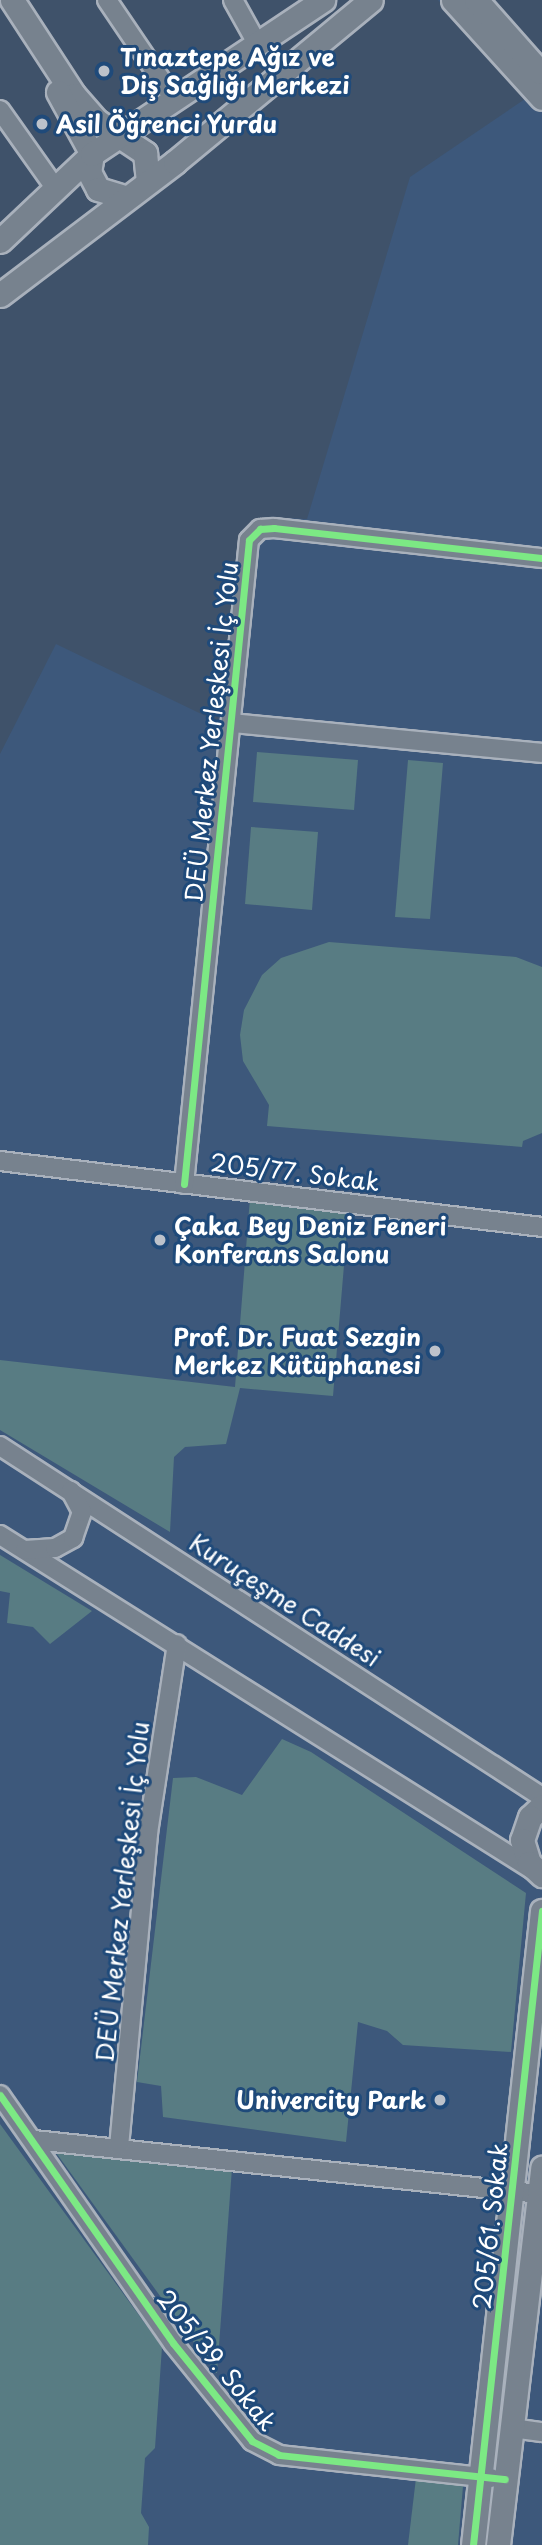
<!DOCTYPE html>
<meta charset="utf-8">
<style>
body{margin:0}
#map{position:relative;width:542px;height:2545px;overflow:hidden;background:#3f526a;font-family:"Playpen Sans",sans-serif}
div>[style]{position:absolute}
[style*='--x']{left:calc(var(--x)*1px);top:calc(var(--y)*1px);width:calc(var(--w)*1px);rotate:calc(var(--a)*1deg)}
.built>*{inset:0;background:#3d587b}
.green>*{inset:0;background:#587c83}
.roads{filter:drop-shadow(2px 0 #a9b1bc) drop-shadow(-2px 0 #a9b1bc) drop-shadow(0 2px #a9b1bc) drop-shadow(0 -2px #a9b1bc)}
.minor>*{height:18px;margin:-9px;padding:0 9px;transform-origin:9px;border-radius:9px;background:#77828e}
.major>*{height:23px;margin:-11.5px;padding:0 11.5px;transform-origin:11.5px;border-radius:11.5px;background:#77828e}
.cycleway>*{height:7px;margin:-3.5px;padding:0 3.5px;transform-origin:3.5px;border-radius:3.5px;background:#7ce984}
.dots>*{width:19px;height:19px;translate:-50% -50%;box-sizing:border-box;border:4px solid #1f4a7a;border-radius:50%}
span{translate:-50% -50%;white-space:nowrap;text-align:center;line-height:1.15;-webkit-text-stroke:6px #1f4a7a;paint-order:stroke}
.poi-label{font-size:24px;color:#fff;font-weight:700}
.left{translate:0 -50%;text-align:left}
.right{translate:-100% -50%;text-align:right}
.street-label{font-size:24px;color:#fff}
</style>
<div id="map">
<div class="built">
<i style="clip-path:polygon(438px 0,489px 0,542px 56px,542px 2545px,0 2545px,0 754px,56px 644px,218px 722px,244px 532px,265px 517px,307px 519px,410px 177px,525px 99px)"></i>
</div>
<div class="green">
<i style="clip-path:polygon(257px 752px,358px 760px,354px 810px,253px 802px)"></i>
<i style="clip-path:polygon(408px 760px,443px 763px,430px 919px,395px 917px)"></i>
<i style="clip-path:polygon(251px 827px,318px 832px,312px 910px,245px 904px)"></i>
<i style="clip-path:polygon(329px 942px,516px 957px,542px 967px,542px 1133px,523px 1141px,522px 1147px,267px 1126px,269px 1105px,243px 1061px,240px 1035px,244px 1010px,262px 975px,281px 958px)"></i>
<i style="clip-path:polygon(250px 1198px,349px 1206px,333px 1396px,240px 1388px,226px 1444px,185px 1447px,174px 1457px,170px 1532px,0 1430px,0 1360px,235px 1387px)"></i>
<i style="clip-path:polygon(0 1555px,92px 1611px,50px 1644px,33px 1627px,7px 1623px,10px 1593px,0 1591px)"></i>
<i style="clip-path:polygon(282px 1739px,311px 1752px,526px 1893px,511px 2052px,403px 2045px,387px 2031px,358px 2022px,346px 2142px,163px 2117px,161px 2086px,137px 2082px,173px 1778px,196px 1777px,242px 1795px)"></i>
<i style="clip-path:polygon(0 2124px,162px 2347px,155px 2448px,145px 2458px,141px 2513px,149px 2527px,148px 2545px,0 2545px)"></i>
<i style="clip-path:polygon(54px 2150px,232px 2168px,217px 2373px,216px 2373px)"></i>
<i style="clip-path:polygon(416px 2478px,463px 2486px,458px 2545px,408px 2545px)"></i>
</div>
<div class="roads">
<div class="minor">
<i style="--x:107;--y:0;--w:120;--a:55.9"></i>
<i style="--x:233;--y:0;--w:51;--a:60.9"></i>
<i style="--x:0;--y:110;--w:97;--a:54.7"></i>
<i style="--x:232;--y:723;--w:311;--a:5.5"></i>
<i style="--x:0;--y:1161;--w:546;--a:6.94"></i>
<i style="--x:184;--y:1184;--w:647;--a:-84.24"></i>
<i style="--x:249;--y:540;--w:16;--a:-45"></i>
<i style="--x:260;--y:529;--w:14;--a:-4"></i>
<i style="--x:274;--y:528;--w:270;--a:6.4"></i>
<i style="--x:0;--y:1446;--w:646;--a:32.93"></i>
<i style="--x:0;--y:1535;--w:633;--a:32.16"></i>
<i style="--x:25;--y:1550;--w:30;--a:-4"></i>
<i style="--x:55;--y:1548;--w:21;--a:-29"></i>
<i style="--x:73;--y:1538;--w:28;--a:-71"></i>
<i style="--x:82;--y:1512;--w:24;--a:-118"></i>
<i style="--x:0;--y:2095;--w:302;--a:55.1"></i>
<i style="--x:173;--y:2343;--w:126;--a:51.1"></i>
<i style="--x:252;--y:2441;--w:30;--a:27"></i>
<i style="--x:279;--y:2455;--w:213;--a:6.2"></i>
<i style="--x:34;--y:2140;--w:508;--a:6.1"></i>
<i style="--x:119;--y:2147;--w:315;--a:-84.7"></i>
<i style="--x:148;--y:1833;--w:191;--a:-81.3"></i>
<i style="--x:512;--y:2428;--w:30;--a:8"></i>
</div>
<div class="major">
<i style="--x:12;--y:0;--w:113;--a:56.9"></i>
<i style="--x:74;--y:95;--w:35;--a:49"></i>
<i style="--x:97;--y:121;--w:58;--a:33.7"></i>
<i style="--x:145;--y:153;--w:27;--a:84"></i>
<i style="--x:453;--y:0;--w:132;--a:47.8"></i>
<i style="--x:476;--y:0;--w:96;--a:48.4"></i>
<i style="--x:58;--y:92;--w:71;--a:61.3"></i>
<i style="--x:92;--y:154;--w:18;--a:99"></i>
<i style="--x:89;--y:172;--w:19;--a:62"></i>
<i style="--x:98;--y:189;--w:30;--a:17"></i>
<i style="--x:0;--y:241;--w:127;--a:-43.4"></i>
<i style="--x:92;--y:154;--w:278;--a:-33.7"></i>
<i style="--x:0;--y:295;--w:220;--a:-37.2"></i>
<i style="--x:175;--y:162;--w:254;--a:-39.6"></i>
<i style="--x:542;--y:1806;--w:16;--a:137"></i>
<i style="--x:530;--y:1817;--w:24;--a:109"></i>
<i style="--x:522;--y:1840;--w:24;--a:73"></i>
<i style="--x:529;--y:1863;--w:18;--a:43"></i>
<i style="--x:473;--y:2545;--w:638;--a:-83.79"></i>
<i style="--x:498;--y:2545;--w:380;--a:-83.3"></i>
</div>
</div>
<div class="cycleway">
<i style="--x:184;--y:1184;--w:647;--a:-84.24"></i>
<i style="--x:249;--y:540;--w:16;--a:-45"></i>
<i style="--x:260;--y:529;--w:14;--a:-4"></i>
<i style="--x:274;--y:528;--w:270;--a:6.4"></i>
<i style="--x:0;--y:2095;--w:302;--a:55.1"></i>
<i style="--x:173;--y:2343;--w:126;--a:51.1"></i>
<i style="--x:252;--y:2441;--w:30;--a:27"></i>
<i style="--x:279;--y:2455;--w:227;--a:6.1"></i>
<i style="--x:473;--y:2545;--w:638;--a:-83.79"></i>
</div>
<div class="dots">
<i style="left:104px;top:71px;background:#bcc2cb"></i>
<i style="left:42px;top:124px;background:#bcc2cb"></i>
<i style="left:160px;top:1240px;background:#bcc2cb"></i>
<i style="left:435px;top:1351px;background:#bcc2cb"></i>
<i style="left:440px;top:2100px;background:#bcc2cb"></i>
</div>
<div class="poi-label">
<span class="left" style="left:120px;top:71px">Tınaztepe Ağız ve<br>Diş Sağlığı Merkezi</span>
<span class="left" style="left:56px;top:124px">Asil Öğrenci Yurdu</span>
<span class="left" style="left:174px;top:1240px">Çaka Bey Deniz Feneri<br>Konferans Salonu</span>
<span class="right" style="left:421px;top:1351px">Prof. Dr. Fuat Sezgin<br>Merkez Kütüphanesi</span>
<span class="right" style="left:426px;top:2100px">Univercity Park</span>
</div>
<div class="street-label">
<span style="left:211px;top:732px;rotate:-84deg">DEÜ Merkez Yerleşkesi İç Yolu</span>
<span style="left:295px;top:1172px;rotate:7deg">205/77. Sokak</span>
<span style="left:285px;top:1600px;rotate:33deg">Kuruçeşme Caddesi</span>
<span style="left:122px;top:1892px;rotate:-84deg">DEÜ Merkez Yerleşkesi İç Yolu</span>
<span style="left:490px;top:2226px;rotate:-84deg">205/61. Sokak</span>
<span style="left:217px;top:2360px;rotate:51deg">205/39. Sokak</span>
</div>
</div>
